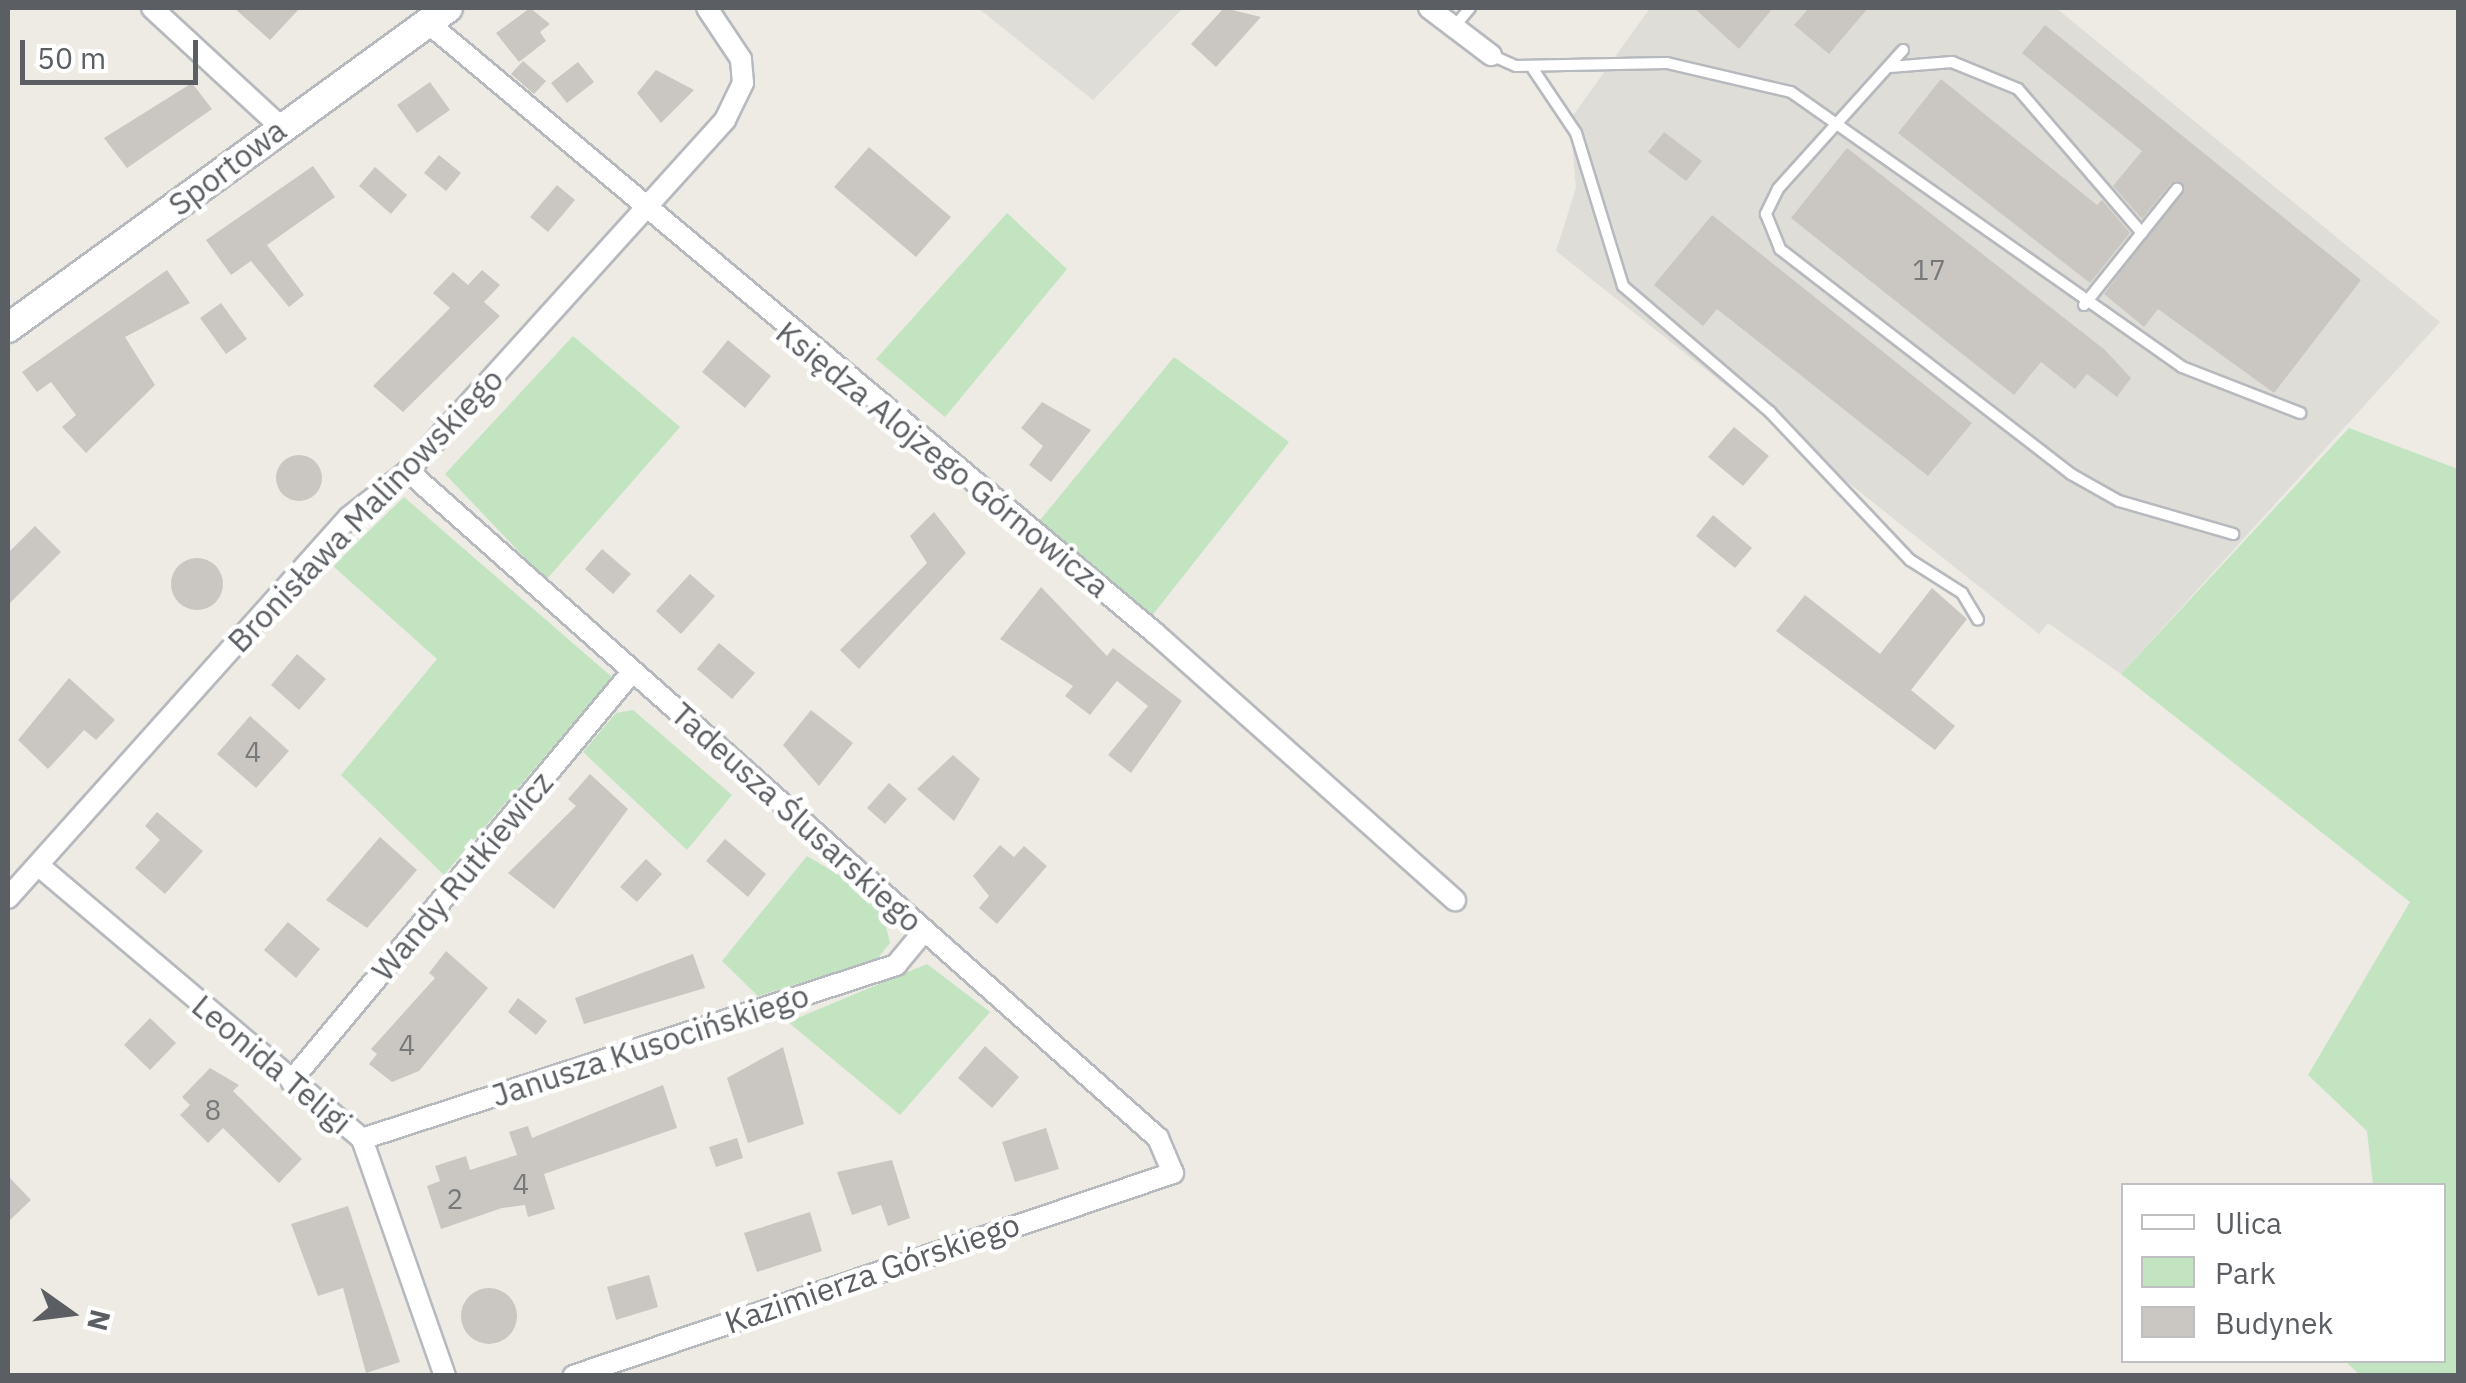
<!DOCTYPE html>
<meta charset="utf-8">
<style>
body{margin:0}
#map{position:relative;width:2466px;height:1383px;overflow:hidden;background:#edebe3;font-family:"IBM Plex Sans",sans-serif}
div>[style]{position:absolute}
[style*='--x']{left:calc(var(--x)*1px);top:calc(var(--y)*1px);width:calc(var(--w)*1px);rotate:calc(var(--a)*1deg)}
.industrial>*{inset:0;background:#dfddd8}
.green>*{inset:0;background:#c2e4c1}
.building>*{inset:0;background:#cac7c2}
.round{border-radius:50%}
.roads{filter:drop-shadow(2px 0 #b6b9bd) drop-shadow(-2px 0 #b6b9bd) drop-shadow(0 2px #b6b9bd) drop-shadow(0 -2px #b6b9bd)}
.lane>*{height:10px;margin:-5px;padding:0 5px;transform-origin:5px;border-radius:5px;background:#fff}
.street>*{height:20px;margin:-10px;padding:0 10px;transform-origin:10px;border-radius:10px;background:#fff}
.secondary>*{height:28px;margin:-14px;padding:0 14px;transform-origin:14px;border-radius:14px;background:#fff}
span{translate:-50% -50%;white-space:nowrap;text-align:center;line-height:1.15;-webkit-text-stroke:9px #fff;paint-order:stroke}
.number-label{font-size:28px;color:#77797b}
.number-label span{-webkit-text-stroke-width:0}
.street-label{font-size:32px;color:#5b5f63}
.frame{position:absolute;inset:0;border:10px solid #5b5f63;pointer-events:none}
.legend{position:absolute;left:2121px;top:1183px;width:325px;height:180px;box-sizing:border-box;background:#fff;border:2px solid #bdbfc1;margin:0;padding:12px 18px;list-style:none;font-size:30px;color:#5b5f63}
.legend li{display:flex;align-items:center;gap:20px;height:50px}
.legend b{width:50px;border:2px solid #bdbfc1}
.north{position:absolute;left:20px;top:1263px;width:100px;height:100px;-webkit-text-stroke:8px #fff;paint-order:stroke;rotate:104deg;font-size:28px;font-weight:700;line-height:40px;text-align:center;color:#5b5f63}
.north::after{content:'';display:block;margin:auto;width:35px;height:45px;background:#5b5f63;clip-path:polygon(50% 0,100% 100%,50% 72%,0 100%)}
.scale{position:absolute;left:20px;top:40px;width:178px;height:45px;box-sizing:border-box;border:5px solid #5b5f63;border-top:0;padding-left:12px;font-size:30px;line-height:35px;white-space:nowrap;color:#5b5f63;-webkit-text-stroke:8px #fff;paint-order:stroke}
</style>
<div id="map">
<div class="industrial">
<i style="clip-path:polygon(978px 8px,1183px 8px,1093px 100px)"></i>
<i style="clip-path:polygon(1650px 8px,2056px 8px,2440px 322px,2121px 674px,2048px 623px,2039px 634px,1556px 251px,1576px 188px,1570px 120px)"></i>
</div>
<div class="green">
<i style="clip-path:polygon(1007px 213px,1067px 269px,945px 417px,876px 359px)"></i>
<i style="clip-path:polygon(573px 336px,680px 427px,546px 580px,445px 474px)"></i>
<i style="clip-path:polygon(1174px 357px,1289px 442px,1151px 617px,1036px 525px)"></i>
<i style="clip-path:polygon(2349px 428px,2458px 469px,2458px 1375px,2360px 1375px,2345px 1361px,2444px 1360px,2444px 1186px,2373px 1185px,2367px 1131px,2308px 1075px,2410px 902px,2121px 674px)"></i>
<i style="clip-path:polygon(404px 497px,612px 677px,444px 875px,341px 775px,437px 659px,333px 566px)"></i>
<i style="clip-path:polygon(633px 710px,732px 795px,687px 850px,583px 752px,616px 713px)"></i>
<i style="clip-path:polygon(807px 856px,879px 899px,890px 943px,877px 959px,758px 996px,722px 961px)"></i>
<i style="clip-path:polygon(927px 964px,990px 1012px,900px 1115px,788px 1022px)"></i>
</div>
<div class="building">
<i style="clip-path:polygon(234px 8px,300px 8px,270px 40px)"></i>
<i style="clip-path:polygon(530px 8px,550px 24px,540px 32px,546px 41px,519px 62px,496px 33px)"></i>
<i style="clip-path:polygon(1224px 8px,1261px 17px,1216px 67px,1191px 44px)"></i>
<i style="clip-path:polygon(1694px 8px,1773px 8px,1739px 49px)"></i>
<i style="clip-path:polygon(1809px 8px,1868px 8px,1829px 54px,1794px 25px)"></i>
<i style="clip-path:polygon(2045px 25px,2361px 280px,2274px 393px,2158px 309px,2144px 327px,2104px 294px,2185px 187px,2171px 183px,2142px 219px,2113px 186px,2142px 151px,2022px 53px)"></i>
<i style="clip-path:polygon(523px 61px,546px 81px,534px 94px,511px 74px)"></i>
<i style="clip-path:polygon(578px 62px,594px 82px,567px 103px,551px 83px)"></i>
<i style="clip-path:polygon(656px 70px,694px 90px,661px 123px,637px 93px)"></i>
<i style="clip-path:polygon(1941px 79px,2097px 205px,2102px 200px,2130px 233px,2090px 283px,1898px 133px)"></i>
<i style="clip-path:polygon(430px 82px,450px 110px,417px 133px,397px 105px)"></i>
<i style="clip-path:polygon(192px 83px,212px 109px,127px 168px,104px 138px)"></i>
<i style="clip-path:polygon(1664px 132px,1702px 161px,1686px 181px,1648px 152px)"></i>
<i style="clip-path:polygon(869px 147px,951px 217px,916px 257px,834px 187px)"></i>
<i style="clip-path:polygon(1847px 148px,2105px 350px,2131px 378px,2117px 397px,2087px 374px,2075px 389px,2041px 362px,2014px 395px,1791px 218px)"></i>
<i style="clip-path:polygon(439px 155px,461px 173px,446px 191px,424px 173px)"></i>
<i style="clip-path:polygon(313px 166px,335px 197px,267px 245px,304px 295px,289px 307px,251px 261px,231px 275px,206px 240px)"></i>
<i style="clip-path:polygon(375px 167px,407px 195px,391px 214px,359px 186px)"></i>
<i style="clip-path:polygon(557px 185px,575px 200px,548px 232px,530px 217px)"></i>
<i style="clip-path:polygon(1712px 215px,1972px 423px,1928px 476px,1717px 309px,1703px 326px,1654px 285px)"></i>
<i style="clip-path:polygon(167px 270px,190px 303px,125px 337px,155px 385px,86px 453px,62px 427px,76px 415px,51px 382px,37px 392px,22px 372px)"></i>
<i style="clip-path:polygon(482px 270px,500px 285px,484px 302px,500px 316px,403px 412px,373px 386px,450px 308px,433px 293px,453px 272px,468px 285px)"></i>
<i style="clip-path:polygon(221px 303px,247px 339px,226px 354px,200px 318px)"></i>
<i style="clip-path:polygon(728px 340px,771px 376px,745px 408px,702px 372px)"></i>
<i style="clip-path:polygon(1042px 402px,1091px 430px,1051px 482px,1029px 465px,1043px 446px,1021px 428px)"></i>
<i style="clip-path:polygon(1734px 427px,1769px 456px,1743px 486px,1708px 457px)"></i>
<i class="round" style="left:276px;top:455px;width:46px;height:46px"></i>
<i style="clip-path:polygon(934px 512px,966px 553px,859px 669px,840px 650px,927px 563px,910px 536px)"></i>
<i style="clip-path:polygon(1713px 515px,1752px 548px,1735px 568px,1696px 536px)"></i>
<i style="clip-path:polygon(35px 526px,61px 552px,8px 605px,8px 553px)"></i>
<i style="clip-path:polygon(602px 549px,631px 574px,613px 594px,585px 569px)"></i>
<i class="round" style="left:171px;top:558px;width:52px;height:52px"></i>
<i style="clip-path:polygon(690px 574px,715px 596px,681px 634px,656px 611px)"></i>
<i style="clip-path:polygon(1041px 587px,1107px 656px,1113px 648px,1182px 701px,1131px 773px,1108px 755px,1148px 706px,1117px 681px,1090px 715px,1065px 696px,1073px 686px,1000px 639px)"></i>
<i style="clip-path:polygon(1932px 588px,1967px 619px,1911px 690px,1955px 726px,1935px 750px,1776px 631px,1805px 595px,1880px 654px)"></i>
<i style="clip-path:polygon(719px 643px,755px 673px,732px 699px,697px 669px)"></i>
<i style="clip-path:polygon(297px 654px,326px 679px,299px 710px,271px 685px)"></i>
<i style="clip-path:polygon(69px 678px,115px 720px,96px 740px,84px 730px,48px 769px,18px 740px)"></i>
<i style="clip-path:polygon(811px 710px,853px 743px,819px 786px,783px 745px)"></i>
<i style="clip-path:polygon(250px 716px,289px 751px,256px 788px,217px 754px)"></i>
<i style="clip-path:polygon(953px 755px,980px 779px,954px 821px,917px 789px)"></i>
<i style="clip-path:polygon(590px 774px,628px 809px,554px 909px,508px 873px,576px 806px,568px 799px)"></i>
<i style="clip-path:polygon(889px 783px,907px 799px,885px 824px,867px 808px)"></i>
<i style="clip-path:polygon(157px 812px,203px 851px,165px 894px,135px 868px,160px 840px,145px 826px)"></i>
<i style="clip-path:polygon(380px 837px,417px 870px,367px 928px,326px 900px)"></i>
<i style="clip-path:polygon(725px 839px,766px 874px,748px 897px,706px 861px)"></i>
<i style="clip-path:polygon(1000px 845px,1014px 857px,1024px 846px,1047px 866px,997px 924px,979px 908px,989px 896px,973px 876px)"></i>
<i style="clip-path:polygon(646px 859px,662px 874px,637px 902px,620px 887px)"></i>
<i style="clip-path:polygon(288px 922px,320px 949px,296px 978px,264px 950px)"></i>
<i style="clip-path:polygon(446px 951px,488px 988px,419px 1071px,392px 1082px,369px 1064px,377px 1054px,371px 1049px,435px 978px,429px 973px)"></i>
<i style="clip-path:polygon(693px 954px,705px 988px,584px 1024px,575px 998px)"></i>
<i style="clip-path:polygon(518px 998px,547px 1021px,536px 1035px,508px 1012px)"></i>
<i style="clip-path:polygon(150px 1018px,176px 1043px,150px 1070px,124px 1045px)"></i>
<i style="clip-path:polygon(985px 1046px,1019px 1077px,992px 1108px,958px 1078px)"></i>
<i style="clip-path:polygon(783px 1047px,804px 1124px,748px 1143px,727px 1078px)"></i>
<i style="clip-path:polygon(210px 1068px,239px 1085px,233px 1091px,302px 1159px,279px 1183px,223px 1128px,208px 1143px,180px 1115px,190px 1105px,182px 1097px)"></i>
<i style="clip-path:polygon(663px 1085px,677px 1128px,544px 1174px,555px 1209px,528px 1217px,525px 1205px,502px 1208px,441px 1229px,427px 1186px,440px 1181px,435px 1166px,466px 1156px,470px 1170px,517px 1155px,509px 1132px,528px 1126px,532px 1138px)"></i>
<i style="clip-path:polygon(1046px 1128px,1059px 1169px,1015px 1182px,1002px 1142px)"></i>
<i style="clip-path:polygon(737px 1138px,743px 1158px,716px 1167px,709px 1147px)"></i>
<i style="clip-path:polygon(892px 1160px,910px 1218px,888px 1226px,881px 1205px,852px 1215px,837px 1172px)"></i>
<i style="clip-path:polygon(8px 1176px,31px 1200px,8px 1222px)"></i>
<i style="clip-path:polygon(348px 1206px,400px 1362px,366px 1373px,343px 1288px,318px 1296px,291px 1224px)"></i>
<i style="clip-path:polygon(810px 1212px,822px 1251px,757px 1272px,744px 1233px)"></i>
<i style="clip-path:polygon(649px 1275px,658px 1307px,616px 1320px,607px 1287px)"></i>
<i class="round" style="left:461px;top:1288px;width:56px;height:56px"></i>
</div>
<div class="roads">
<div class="lane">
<i style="--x:1454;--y:27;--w:25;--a:-50"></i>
<i style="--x:1903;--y:50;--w:187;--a:132"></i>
<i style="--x:1778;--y:189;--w:28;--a:116"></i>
<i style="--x:1766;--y:214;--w:38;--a:68"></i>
<i style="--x:1780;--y:249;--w:368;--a:37.7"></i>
<i style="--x:2071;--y:474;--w:55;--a:29.4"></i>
<i style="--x:2119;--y:501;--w:119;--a:16.1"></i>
<i style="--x:1491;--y:55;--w:27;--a:24"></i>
<i style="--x:1516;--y:66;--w:151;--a:-1.1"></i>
<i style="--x:1667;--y:63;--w:127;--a:13.2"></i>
<i style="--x:1791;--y:92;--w:478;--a:35.1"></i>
<i style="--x:2182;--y:367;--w:127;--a:21.3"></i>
<i style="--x:1531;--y:66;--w:81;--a:56.1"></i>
<i style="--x:1576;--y:133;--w:160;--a:72.9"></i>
<i style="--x:1623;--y:286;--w:194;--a:40.6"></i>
<i style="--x:1770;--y:412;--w:204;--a:46.6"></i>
<i style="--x:1910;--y:560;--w:62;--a:32.4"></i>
<i style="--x:1962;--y:593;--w:31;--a:59"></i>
<i style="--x:1890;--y:67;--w:62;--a:-4.6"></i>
<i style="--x:1952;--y:62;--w:71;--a:22.2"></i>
<i style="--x:2018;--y:89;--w:190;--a:49.3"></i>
<i style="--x:2084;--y:305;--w:149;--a:-51.3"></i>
</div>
<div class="street">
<i style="--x:152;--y:8;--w:177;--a:42.7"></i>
<i style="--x:1429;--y:8;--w:78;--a:37.2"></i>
<i style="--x:427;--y:22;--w:950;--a:40.01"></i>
<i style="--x:1155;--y:633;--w:402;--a:41.7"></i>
<i style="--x:408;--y:471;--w:1004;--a:41.65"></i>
<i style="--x:1158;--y:1138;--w:38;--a:67"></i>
<i style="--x:1173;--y:1173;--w:633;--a:161.31"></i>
<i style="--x:38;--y:865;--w:424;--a:40.2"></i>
<i style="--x:362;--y:1139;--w:251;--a:70.7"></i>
<i style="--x:8;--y:898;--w:511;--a:-48.17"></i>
<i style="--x:349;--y:517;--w:75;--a:-37.9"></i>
<i style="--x:408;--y:471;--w:473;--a:-47.9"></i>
<i style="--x:725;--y:120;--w:41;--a:-64.1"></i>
<i style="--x:743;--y:83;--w:24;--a:-95"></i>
<i style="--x:741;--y:59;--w:61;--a:-123.7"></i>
<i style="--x:291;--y:1081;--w:533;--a:-50.18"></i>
<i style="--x:362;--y:1139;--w:562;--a:-18.05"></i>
<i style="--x:896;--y:965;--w:45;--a:-50.4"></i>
</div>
<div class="secondary">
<i style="--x:8;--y:328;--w:544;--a:-36.03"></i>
</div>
</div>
<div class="number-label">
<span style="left:1929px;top:270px">17</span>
<span style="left:253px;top:752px">4</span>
<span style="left:407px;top:1045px">4</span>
<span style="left:213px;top:1110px">8</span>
<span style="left:521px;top:1184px">4</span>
<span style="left:455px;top:1199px">2</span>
</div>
<div class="street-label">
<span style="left:227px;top:167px;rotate:-37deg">Sportowa</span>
<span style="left:943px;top:459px;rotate:39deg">Księdza Alojzego Górnowicza</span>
<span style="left:365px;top:510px;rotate:-46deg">Bronisława Malinowskiego</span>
<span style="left:797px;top:817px;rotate:42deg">Tadeusza Ślusarskiego</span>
<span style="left:462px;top:876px;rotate:-50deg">Wandy Rutkiewicz</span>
<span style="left:650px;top:1045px;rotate:-18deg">Janusza Kusocińskiego</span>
<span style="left:272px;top:1064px;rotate:40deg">Leonida Teligi</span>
<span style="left:872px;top:1273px;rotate:-19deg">Kazimierza Górskiego</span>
</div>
<div class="frame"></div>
<ul class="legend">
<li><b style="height:12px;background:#fff"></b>Ulica</li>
<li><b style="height:28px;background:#c2e4c1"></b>Park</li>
<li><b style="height:28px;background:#cac7c2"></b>Budynek</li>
</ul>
<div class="north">N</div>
<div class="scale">50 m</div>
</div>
